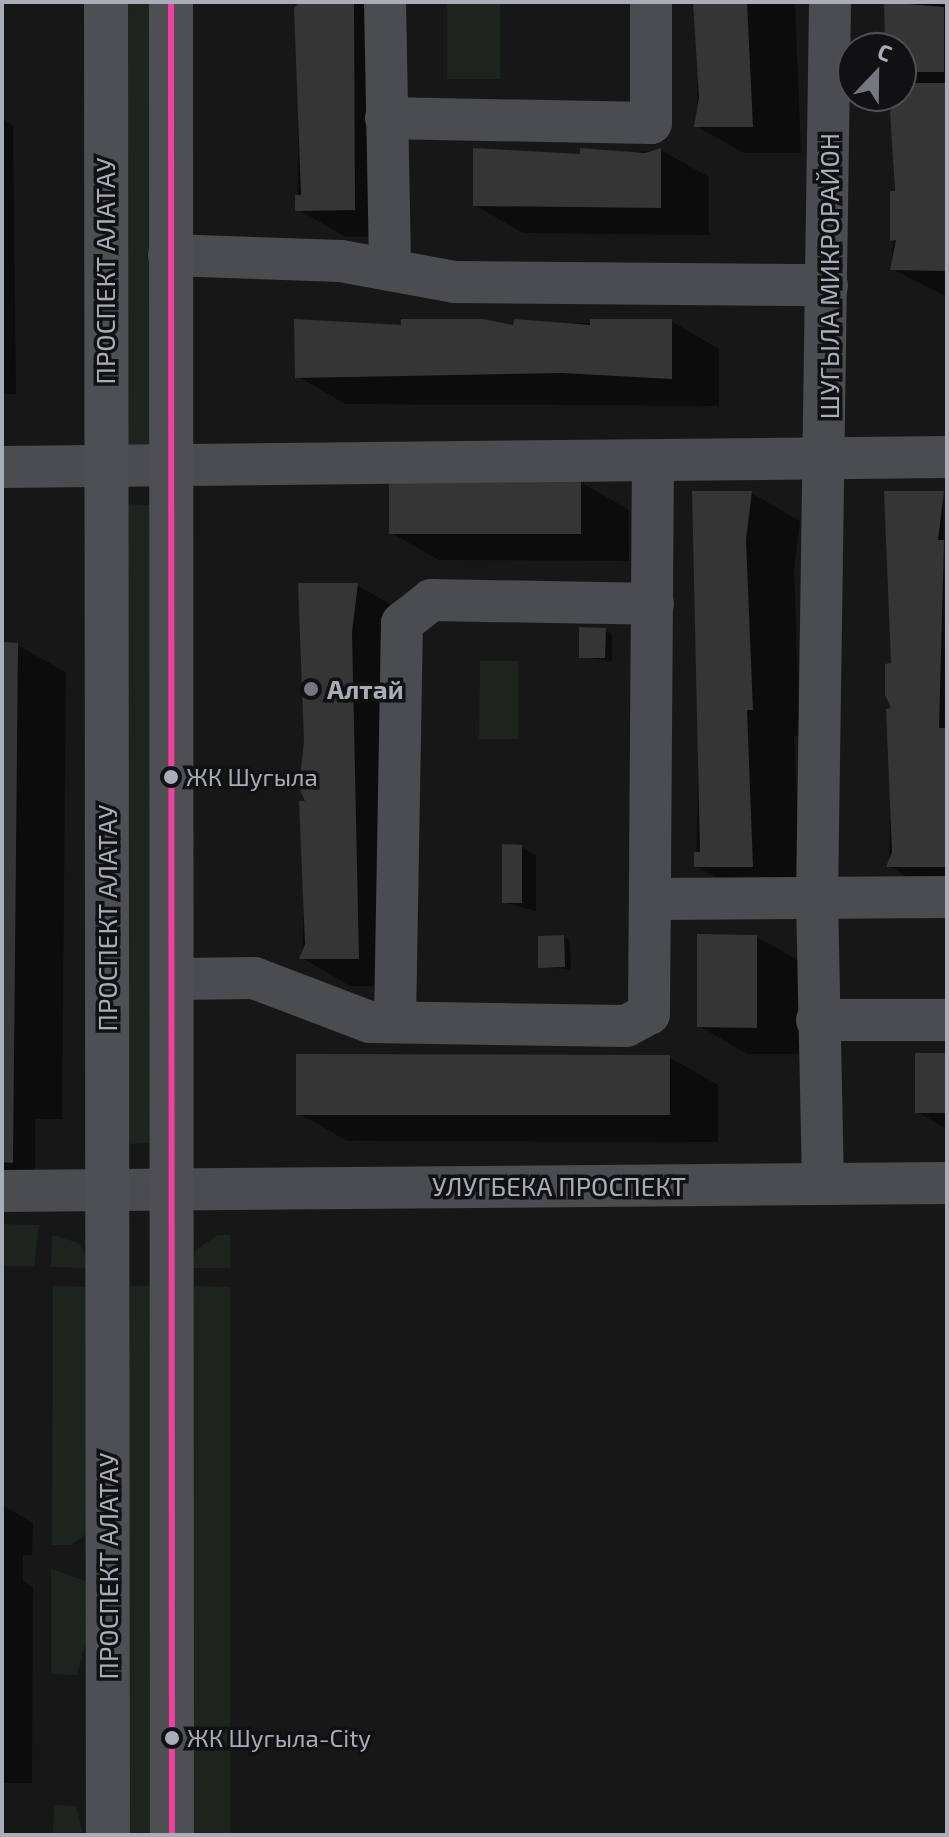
<!DOCTYPE html>
<meta charset="utf-8">
<style>
body{margin:0}
#map{position:relative;width:949px;height:1837px;overflow:hidden;background:#171717;font-family:"Exo 2",sans-serif}
div>[style]{position:absolute}
[style*='--x']{left:calc(var(--x)*1px);top:calc(var(--y)*1px);width:calc(var(--w)*1px);rotate:calc(var(--a)*1deg)}
.green>*{inset:0;background:#1d241e}
.shadow>*{inset:0;background:#0007}
.building>*{inset:0;background:#353536}
.minor>*{height:42px;margin:-21px;padding:0 21px;transform-origin:21px;border-radius:21px;background:#4b4c50}
.major>*{height:44px;margin:-22px;padding:0 22px;transform-origin:22px;border-radius:22px;background:#4d4f52}
.bus-1>*{height:6px;margin:-3px;padding:0 3px;transform-origin:3px;border-radius:3px;background:#f240a1}
.dots>*{width:22px;height:22px;translate:-50% -50%;box-sizing:border-box;border:4px solid #111113;border-radius:50%}
span{translate:-50% -50%;white-space:nowrap;text-align:center;line-height:1.15;-webkit-text-stroke:7px #111113;paint-order:stroke}
.bus-label{font-size:24px;color:#a8adb8}
.left{translate:0 -50%;text-align:left}
.street-label{font-size:26px;color:#a8adb8}
.poi-label{font-size:26px;color:#a8adb8;font-weight:700}
.frame{position:absolute;inset:0;border:4px solid #a8adb8;pointer-events:none}
.north{position:absolute;left:837px;top:32px;width:80px;height:80px;box-sizing:border-box;background:#111113;border:2px solid #4d4f55;border-radius:50%;rotate:22deg;font-size:22px;font-weight:700;line-height:32px;text-align:center;color:#a8adb8}
.north::after{content:'';display:block;margin:auto;width:28px;height:36px;background:#757880;clip-path:polygon(50% 0,100% 100%,50% 72%,0 100%)}
</style>
<div id="map">
<div class="green">
<i style="clip-path:polygon(122px 2px,155px 2px,154px 448px,125px 448px)"></i>
<i style="clip-path:polygon(447px 2px,500px 2px,500px 79px,447px 79px)"></i>
<i style="clip-path:polygon(122px 504px,154px 505px,158px 1143px,123px 1144px)"></i>
<i style="clip-path:polygon(480px 661px,518px 661px,518px 739px,479px 739px)"></i>
<i style="clip-path:polygon(2px 1224px,39px 1225px,34px 1266px,2px 1266px)"></i>
<i style="clip-path:polygon(52px 1235px,79px 1243px,92px 1268px,51px 1267px)"></i>
<i style="clip-path:polygon(218px 1235px,230px 1235px,230px 1268px,192px 1268px,196px 1250px)"></i>
<i style="clip-path:polygon(53px 1286px,93px 1287px,90px 1531px,71px 1545px,52px 1545px)"></i>
<i style="clip-path:polygon(124px 1286px,157px 1286px,158px 1835px,125px 1835px)"></i>
<i style="clip-path:polygon(194px 1286px,230px 1287px,230px 1835px,192px 1835px,189px 1824px)"></i>
<i style="clip-path:polygon(51px 1569px,88px 1582px,92px 1617px,77px 1675px,51px 1674px)"></i>
<i style="clip-path:polygon(54px 1805px,76px 1806px,83px 1835px,53px 1835px)"></i>
</div>
<div class="shadow">
<i style="clip-path:polygon(301px 2px,397px 2px,402px 237px,346px 237px,297px 209px)"></i>
<i style="clip-path:polygon(701px 2px,795px 2px,801px 153px,744px 153px,696px 126px)"></i>
<i style="clip-path:polygon(886px 2px,947px 2px,947px 297px,892px 269px,897px 98px,910px 85px,901px 79px,901px 48px,887px 40px)"></i>
<i style="clip-path:polygon(2px 43px,3px 119px,13px 125px,16px 394px,2px 394px)"></i>
<i style="clip-path:polygon(661px 150px,709px 177px,709px 235px,523px 233px,475px 205px,582px 156px)"></i>
<i style="clip-path:polygon(671px 321px,719px 349px,719px 406px,345px 404px,297px 376px,404px 327px)"></i>
<i style="clip-path:polygon(580px 482px,629px 510px,629px 561px,439px 560px,391px 533px)"></i>
<i style="clip-path:polygon(751px 493px,800px 521px,794px 569px,800px 736px,794px 736px,801px 894px,744px 894px,696px 866px,701px 649px)"></i>
<i style="clip-path:polygon(943px 493px,947px 894px,936px 894px,889px 866px,893px 665px)"></i>
<i style="clip-path:polygon(357px 585px,405px 613px,406px 986px,350px 986px,302px 958px,308px 802px)"></i>
<i style="clip-path:polygon(605px 630px,612px 634px,612px 661px,581px 657px)"></i>
<i style="clip-path:polygon(2px 644px,17px 645px,66px 672px,62px 1119px,35px 1119px,35px 1174px,2px 1174px)"></i>
<i style="clip-path:polygon(521px 847px,536px 855px,536px 911px,504px 902px)"></i>
<i style="clip-path:polygon(564px 937px,570px 941px,571px 970px,540px 966px)"></i>
<i style="clip-path:polygon(757px 937px,805px 964px,805px 1054px,747px 1054px,699px 1026px)"></i>
<i style="clip-path:polygon(947px 1055px,947px 1129px,917px 1112px)"></i>
<i style="clip-path:polygon(669px 1057px,718px 1085px,718px 1142px,347px 1141px,298px 1113px)"></i>
<i style="clip-path:polygon(2px 1505px,33px 1523px,32px 1555px,23px 1555px,23px 1581px,33px 1587px,32px 1783px,2px 1783px)"></i>
</div>
<div class="building">
<i style="clip-path:polygon(300px 2px,354px 2px,355px 210px,295px 211px,295px 195px,301px 195px,294px 8px)"></i>
<i style="clip-path:polygon(693px 2px,747px 2px,753px 127px,694px 127px,699px 97px)"></i>
<i style="clip-path:polygon(884px 2px,944px 7px,944px 72px,901px 72px,901px 48px,885px 42px)"></i>
<i style="clip-path:polygon(901px 83px,947px 83px,947px 271px,890px 270px,896px 240px,890px 241px,890px 191px,895px 191px,890px 112px)"></i>
<i style="clip-path:polygon(473px 148px,580px 154px,580px 148px,645px 153px,661px 148px,661px 208px,473px 206px)"></i>
<i style="clip-path:polygon(294px 319px,401px 325px,401px 319px,483px 319px,513px 325px,514px 319px,590px 325px,590px 319px,672px 319px,672px 379px,561px 373px,295px 378px)"></i>
<i style="clip-path:polygon(581px 480px,581px 534px,389px 534px,389px 481px)"></i>
<i style="clip-path:polygon(692px 491px,752px 491px,746px 540px,753px 710px,747px 710px,753px 867px,694px 867px,694px 852px,700px 852px)"></i>
<i style="clip-path:polygon(884px 491px,944px 491px,938px 540px,944px 540px,939px 728px,945px 728px,945px 867px,886px 867px,892px 852px,886px 709px,891px 708px,885px 695px,885px 664px,891px 663px)"></i>
<i style="clip-path:polygon(298px 583px,358px 583px,352px 632px,359px 959px,299px 959px,305px 944px,299px 801px,305px 801px,299px 787px,304px 741px)"></i>
<i style="clip-path:polygon(579px 627px,606px 628px,605px 658px,579px 658px)"></i>
<i style="clip-path:polygon(2px 642px,18px 643px,13px 1163px,2px 1162px)"></i>
<i style="clip-path:polygon(502px 844px,522px 845px,522px 903px,502px 903px)"></i>
<i style="clip-path:polygon(697px 934px,757px 935px,757px 1028px,697px 1027px)"></i>
<i style="clip-path:polygon(564px 935px,565px 967px,538px 968px,538px 936px)"></i>
<i style="clip-path:polygon(915px 1053px,947px 1053px,947px 1113px,915px 1113px)"></i>
<i style="clip-path:polygon(296px 1054px,670px 1055px,670px 1115px,296px 1115px)"></i>
</div>
<div class="minor">
<i style="--x:385;--y:2;--w:268;--a:88.9"></i>
<i style="--x:386;--y:118;--w:265;--a:1.1"></i>
<i style="--x:651;--y:123;--w:121;--a:-90"></i>
<i style="--x:169;--y:255;--w:172;--a:2"></i>
<i style="--x:341;--y:261;--w:115;--a:10.5"></i>
<i style="--x:454;--y:282;--w:373;--a:0.5"></i>
<i style="--x:2;--y:467;--w:945;--a:-0.61"></i>
<i style="--x:654;--y:899;--w:293;--a:-0.4"></i>
<i style="--x:173;--y:979;--w:81;--a:-0.7"></i>
<i style="--x:254;--y:978;--w:124;--a:20.8"></i>
<i style="--x:370;--y:1022;--w:256;--a:0.9"></i>
<i style="--x:626;--y:1026;--w:26;--a:-28"></i>
<i style="--x:649;--y:1014;--w:554;--a:-89.59"></i>
<i style="--x:817;--y:1020;--w:130;--a:0"></i>
<i style="--x:395;--y:1022;--w:399;--a:-89"></i>
<i style="--x:402;--y:623;--w:37;--a:-38"></i>
<i style="--x:431;--y:600;--w:222;--a:1"></i>
<i style="--x:823;--y:1184;--w:285;--a:-91.2"></i>
<i style="--x:817;--y:899;--w:897;--a:-89.17"></i>
<i style="--x:2;--y:1191;--w:945;--a:-0.49"></i>
</div>
<div class="major">
<i style="--x:106;--y:2;--w:1833;--a:89.94"></i>
<i style="--x:171;--y:2;--w:1833;--a:89.97"></i>
</div>
<div class="bus-1">
<i style="--x:171;--y:2;--w:1833;--a:89.97"></i>
</div>
<div class="dots">
<i style="left:311px;top:689px;background:#757880"></i>
<i style="left:171px;top:777px;background:#a8adb8"></i>
<i style="left:172px;top:1738px;background:#a8adb8"></i>
</div>
<div class="bus-label">
<span class="left" style="left:186px;top:777px">ЖК Шугыла</span>
<span class="left" style="left:187px;top:1738px">ЖК Шугыла-City</span>
</div>
<div class="street-label">
<span style="left:105px;top:271px;rotate:-90deg">ПРОСПЕКТ АЛАТАУ</span>
<span style="left:829px;top:276px;rotate:-90deg">ШУГЫЛА МИКРОРАЙОН</span>
<span style="left:107px;top:918px;rotate:-90deg">ПРОСПЕКТ АЛАТАУ</span>
<span style="left:559px;top:1186px">УЛУГБЕКА ПРОСПЕКТ</span>
<span style="left:108px;top:1566px;rotate:-90deg">ПРОСПЕКТ АЛАТАУ</span>
</div>
<div class="poi-label">
<span class="left" style="left:327px;top:689px">Алтай</span>
</div>
<div class="frame"></div>
<div class="north">С</div>
</div>
